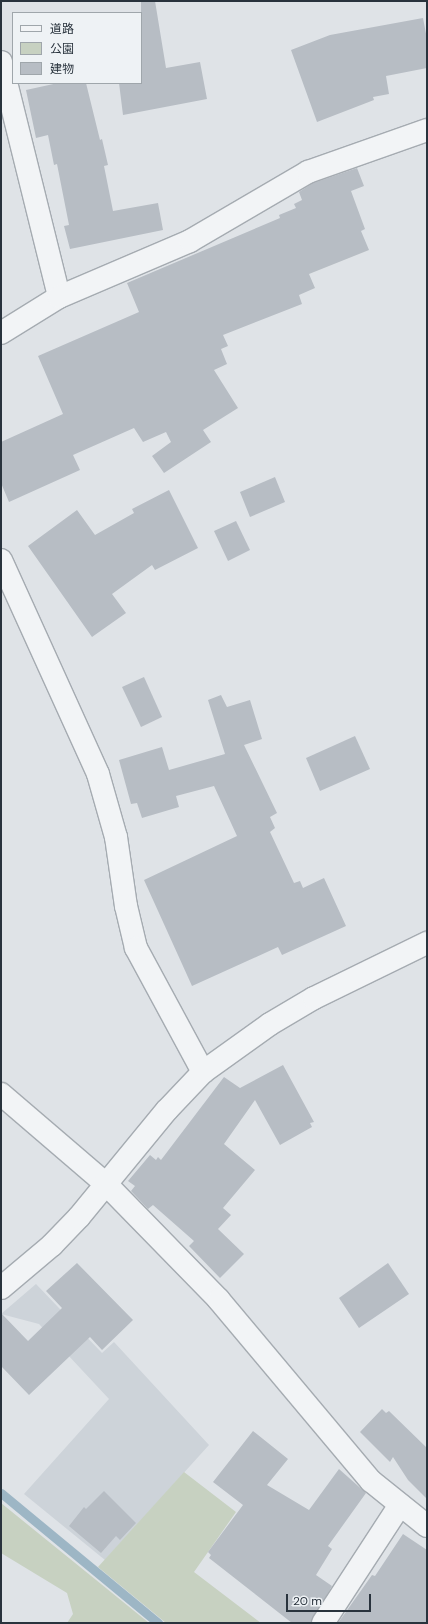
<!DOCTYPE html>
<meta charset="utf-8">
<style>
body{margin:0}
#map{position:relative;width:428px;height:1624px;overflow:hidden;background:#dfe3e7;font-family:"DM Sans","Noto Sans JP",sans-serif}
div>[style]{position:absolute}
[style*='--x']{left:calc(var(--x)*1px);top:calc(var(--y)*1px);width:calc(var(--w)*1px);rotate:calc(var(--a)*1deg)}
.built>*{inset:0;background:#cdd3d9}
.green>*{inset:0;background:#c7d1c1}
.stream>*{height:9px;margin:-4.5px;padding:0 4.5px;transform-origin:4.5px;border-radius:4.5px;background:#9db6c5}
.building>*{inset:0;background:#b7bdc4}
.roads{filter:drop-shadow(1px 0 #a5abb1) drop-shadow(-1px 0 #a5abb1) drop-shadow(0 1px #a5abb1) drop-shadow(0 -1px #a5abb1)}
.minor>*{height:22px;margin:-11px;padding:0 11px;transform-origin:11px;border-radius:11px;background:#f2f4f6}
span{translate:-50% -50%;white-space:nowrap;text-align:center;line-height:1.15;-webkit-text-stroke:4px #eef2f5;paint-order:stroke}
.frame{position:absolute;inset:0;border:2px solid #29333d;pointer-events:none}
.legend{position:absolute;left:12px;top:12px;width:130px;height:72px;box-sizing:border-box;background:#eef2f5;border:1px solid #9fa6ab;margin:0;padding:5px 7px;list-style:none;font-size:12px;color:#29333d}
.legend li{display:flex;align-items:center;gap:8px;height:20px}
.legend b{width:20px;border:1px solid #9fa6ab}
.scale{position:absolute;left:286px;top:1594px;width:85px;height:18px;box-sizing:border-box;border:2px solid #29333d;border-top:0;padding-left:5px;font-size:12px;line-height:14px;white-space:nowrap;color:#29333d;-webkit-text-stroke:3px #eef2f5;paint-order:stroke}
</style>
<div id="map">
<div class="built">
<i style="clip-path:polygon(36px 1284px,102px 1353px,114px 1342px,209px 1445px,105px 1560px,24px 1494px,109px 1399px,39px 1324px,1px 1314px)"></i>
</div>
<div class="green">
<i style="clip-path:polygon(184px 1472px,236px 1512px,194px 1572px,261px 1623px,166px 1623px,98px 1567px)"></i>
<i style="clip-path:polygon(1px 1503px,85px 1571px,149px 1623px,67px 1623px,73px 1614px,67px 1593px,1px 1553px)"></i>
</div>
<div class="stream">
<i style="--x:1;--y:1493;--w:204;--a:39.6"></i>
</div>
<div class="building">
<i style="clip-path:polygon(141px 1px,155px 1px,166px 68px,200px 62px,207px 99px,123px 115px,119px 83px,141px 83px)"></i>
<i style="clip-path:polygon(423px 18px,427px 39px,427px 68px,386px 76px,389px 94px,373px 97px,374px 100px,317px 122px,291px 50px,330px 35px)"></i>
<i style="clip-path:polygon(58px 83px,86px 83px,100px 140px,102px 139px,108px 165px,104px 166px,113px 211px,158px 203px,163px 230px,70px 249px,64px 226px,69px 225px,57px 164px,54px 165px,48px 135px,36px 138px,26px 90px)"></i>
<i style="clip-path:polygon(357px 168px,364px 186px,351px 191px,365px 229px,361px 231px,369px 250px,309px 274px,315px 288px,299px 295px,302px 304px,223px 335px,228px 346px,221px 349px,227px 364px,214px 370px,238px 408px,203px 430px,211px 442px,164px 473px,152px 456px,171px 442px,166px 432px,143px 442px,134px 428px,73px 455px,80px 470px,9px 502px,1px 483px,1px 442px,63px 414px,38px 356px,139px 312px,127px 283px,280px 218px,279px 215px,296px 208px,294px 204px,302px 200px,299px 192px,313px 183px)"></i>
<i style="clip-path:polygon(275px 477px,285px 502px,250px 517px,240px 492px)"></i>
<i style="clip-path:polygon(169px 490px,198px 548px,155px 570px,152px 565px,112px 594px,126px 613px,92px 637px,28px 546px,77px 510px,95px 535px,134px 513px,132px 509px)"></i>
<i style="clip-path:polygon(236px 521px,250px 550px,228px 561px,214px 531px)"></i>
<i style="clip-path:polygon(144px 677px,162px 717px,141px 727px,122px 687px)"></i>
<i style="clip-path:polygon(221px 695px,227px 707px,250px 700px,262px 739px,244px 745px,277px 813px,270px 817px,275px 828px,270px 832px,294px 883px,300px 881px,303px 888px,324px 878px,346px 926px,282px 955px,278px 947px,192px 986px,144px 880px,237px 836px,214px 786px,176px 796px,179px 807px,142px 818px,137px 803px,131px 804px,119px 760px,162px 747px,169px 770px,225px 754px,208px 700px)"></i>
<i style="clip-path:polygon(355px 736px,370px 769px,320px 791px,306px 758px)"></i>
<i style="clip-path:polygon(283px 1065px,314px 1122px,310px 1123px,312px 1127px,280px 1145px,255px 1100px,224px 1144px,255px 1170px,223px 1208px,231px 1215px,218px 1229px,244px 1254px,220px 1278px,189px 1246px,194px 1241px,153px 1205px,148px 1209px,131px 1191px,135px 1186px,128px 1181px,150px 1155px,156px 1160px,158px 1157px,161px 1160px,224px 1077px,240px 1088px)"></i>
<i style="clip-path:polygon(77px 1263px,133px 1320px,102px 1350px,90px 1337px,29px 1395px,1px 1366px,1px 1313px,28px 1341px,62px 1308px,46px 1291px)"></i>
<i style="clip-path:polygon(388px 1263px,409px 1294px,359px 1328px,339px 1298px)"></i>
<i style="clip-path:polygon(382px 1409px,386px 1413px,389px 1411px,427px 1448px,427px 1499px,408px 1480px,393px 1457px,390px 1462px,360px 1432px)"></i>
<i style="clip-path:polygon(253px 1431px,288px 1459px,267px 1485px,309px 1510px,339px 1469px,366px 1493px,328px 1546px,332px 1549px,316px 1575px,332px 1586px,311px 1623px,292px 1623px,209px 1558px,211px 1555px,208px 1552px,243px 1505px,213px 1482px)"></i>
<i style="clip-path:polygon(104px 1491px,136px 1523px,120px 1540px,116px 1536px,101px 1553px,69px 1526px,84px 1507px,86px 1509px)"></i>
<i style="clip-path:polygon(403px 1534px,427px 1550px,427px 1623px,338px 1623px,372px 1575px,375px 1576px)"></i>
</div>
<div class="roads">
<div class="minor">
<i style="--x:1;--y:62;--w:242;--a:76.1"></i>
<i style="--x:1;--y:333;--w:68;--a:-31.8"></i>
<i style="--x:59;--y:297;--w:142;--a:-23.1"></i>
<i style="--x:190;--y:241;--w:137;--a:-30.3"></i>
<i style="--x:308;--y:172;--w:126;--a:-19.4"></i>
<i style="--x:1;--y:560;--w:235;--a:65.6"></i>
<i style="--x:98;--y:774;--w:66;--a:74.1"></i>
<i style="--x:116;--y:837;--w:70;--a:81.8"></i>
<i style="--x:126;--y:906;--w:43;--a:76.6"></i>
<i style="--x:136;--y:948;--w:141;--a:61.6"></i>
<i style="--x:1;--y:1094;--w:137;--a:40.6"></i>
<i style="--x:105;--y:1183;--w:163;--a:45.7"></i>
<i style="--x:219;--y:1300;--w:236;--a:50"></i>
<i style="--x:371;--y:1481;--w:72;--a:38.8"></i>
<i style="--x:1;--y:1288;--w:67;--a:-40.1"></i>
<i style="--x:52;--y:1245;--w:39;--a:-46"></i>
<i style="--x:79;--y:1217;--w:139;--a:-50.6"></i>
<i style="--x:167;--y:1110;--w:52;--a:-46.5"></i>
<i style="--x:203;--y:1072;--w:82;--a:-35.6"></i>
<i style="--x:270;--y:1024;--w:51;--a:-30.6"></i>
<i style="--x:314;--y:998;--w:126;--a:-26"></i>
<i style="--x:323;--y:1623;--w:141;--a:-56.9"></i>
</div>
</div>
<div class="frame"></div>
<ul class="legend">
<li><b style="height:5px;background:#f2f4f6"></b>道路</li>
<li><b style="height:11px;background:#c7d1c1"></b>公園</li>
<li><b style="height:11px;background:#b7bdc4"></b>建物</li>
</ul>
<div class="scale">20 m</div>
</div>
